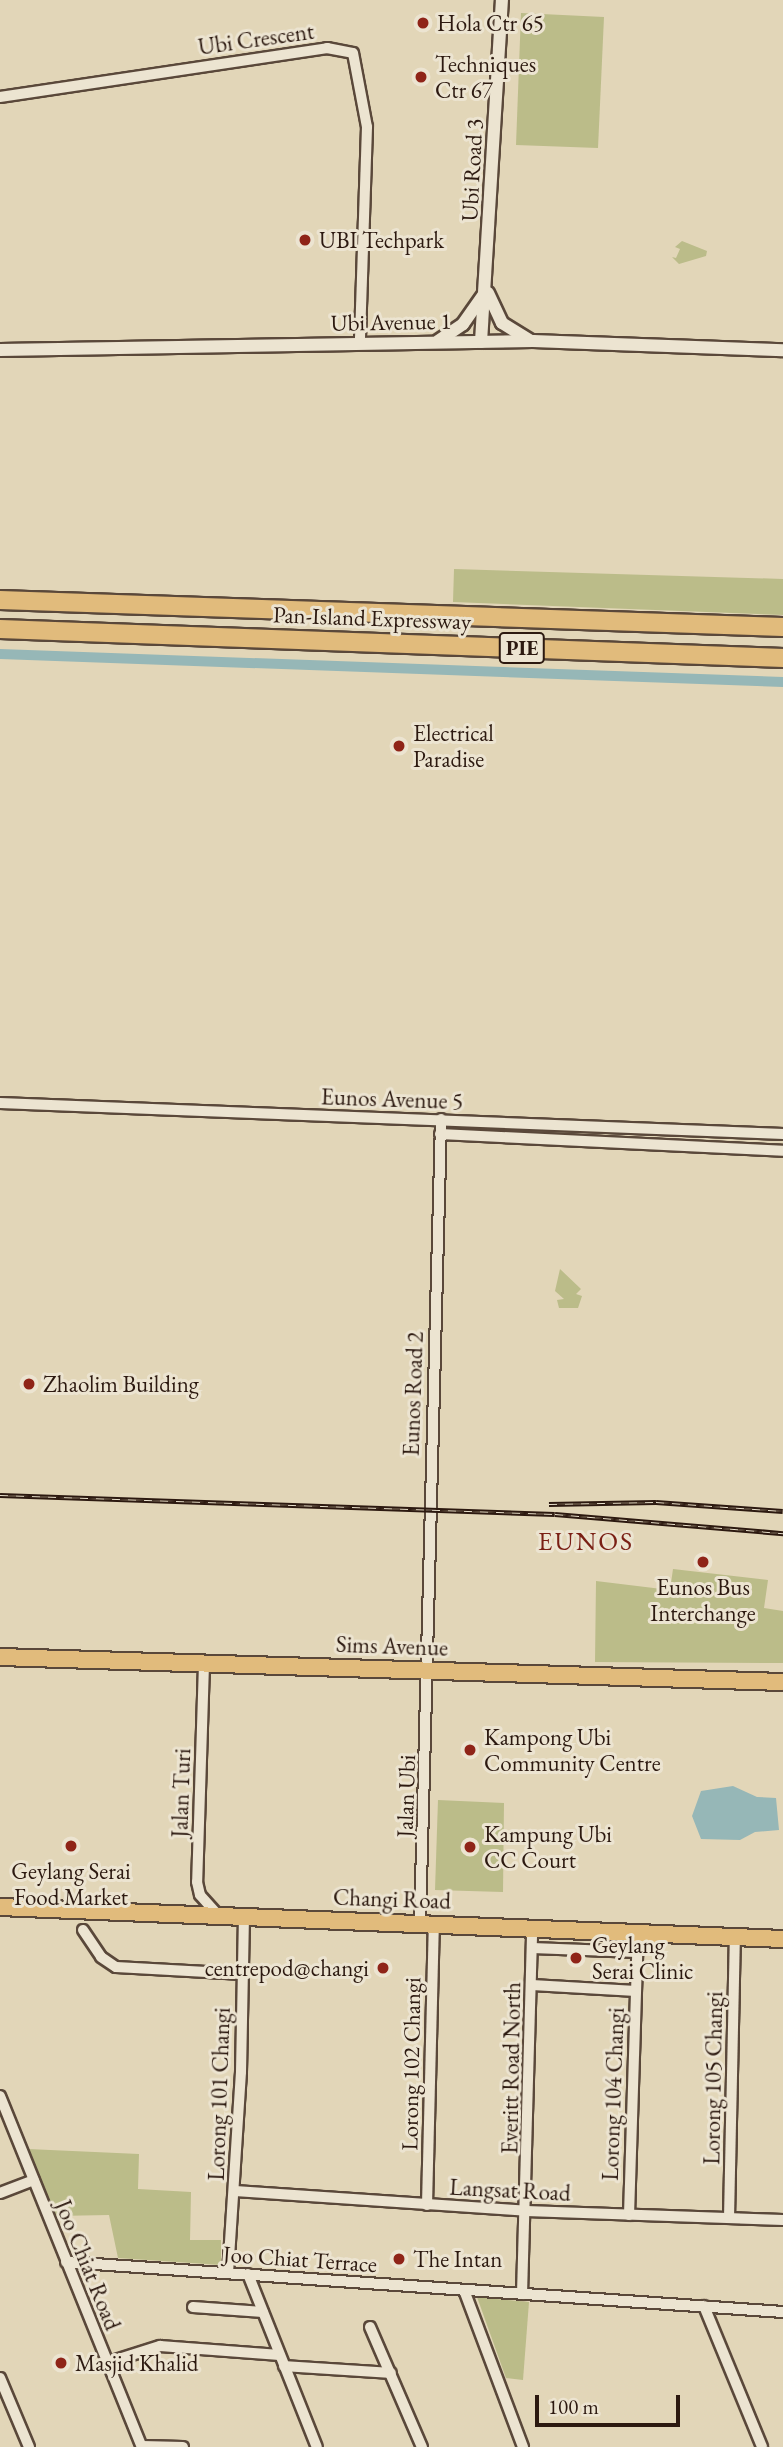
<!DOCTYPE html>
<style>
body{margin:0}
#map{position:relative;width:783px;height:2447px;overflow:hidden;background:#e2d6b8;font-family:"EB Garamond",serif}
div>[style]{position:absolute}
[style*='--x']{left:calc(var(--x)*1px);top:calc(var(--y)*1px);width:calc(var(--w)*1px);rotate:calc(var(--a)*1deg)}
.green>*{inset:0;background:#bbbc89}
.water>*{inset:0;background:#96b7b7}
.canal>*{height:10px;margin:-5px;padding:0 5px;transform-origin:5px;border-radius:5px;background:#96b7b7}
.roads{filter:drop-shadow(2px 0 #5a483a) drop-shadow(-2px 0 #5a483a) drop-shadow(0 2px #5a483a) drop-shadow(0 -2px #5a483a)}
.minor>*{height:10px;margin:-5px;padding:0 5px;transform-origin:5px;border-radius:5px;background:#ece4d1}
.tertiary>*{height:12px;margin:-6px;padding:0 6px;transform-origin:6px;border-radius:6px;background:#ece4d1}
.primary>*{height:16px;margin:-8px;padding:0 8px;transform-origin:8px;border-radius:8px;background:#e1bb7c}
.motorway>*{height:18px;margin:-9px;padding:0 9px;transform-origin:9px;border-radius:9px;background:#e1bb7c}
.rail>*{height:5px;margin-top:-2.5px;transform-origin:0;background:repeating-linear-gradient(90deg,#ece4d1 0 8px,#2c1910 0 16px);box-sizing:border-box;border-block:2px solid #2c1910}
.dots>*{width:19px;height:19px;translate:-50% -50%;box-sizing:border-box;border:4px solid #ece4d1;border-radius:50%}
span{translate:-50% -50%;white-space:nowrap;text-align:center;line-height:1.15;-webkit-text-stroke:6px #ece4d1;paint-order:stroke}
.shield-label span{padding:2px 5px;background:#ece4d1;border:2px solid;border-radius:5px;-webkit-text-stroke-width:0}
.shield-label{font-size:21px;color:#2c1910;font-weight:700}
.poi-label{font-size:23px;color:#2c1910}
.left{translate:0 -50%;text-align:left}
.right{translate:-100% -50%;text-align:right}
.street-label{font-size:23px;color:#2c1910}
.quarter-label{font-size:26px;color:#7a1f14;letter-spacing:2px}
.scale{position:absolute;left:535px;top:2395px;width:145px;height:32px;box-sizing:border-box;border:4px solid #2c1910;border-top:0;padding-left:9px;font-size:21px;line-height:24px;white-space:nowrap;color:#2c1910;-webkit-text-stroke:5px #ece4d1;paint-order:stroke}
</style>
<div id="map">
<div class="green">
<i style="clip-path:polygon(521px 13px,604px 17px,598px 148px,516px 145px)"></i>
<i style="clip-path:polygon(682px 241px,707px 251px,706px 256px,679px 264px,672px 257px,676px 258px,680px 249px,675px 247px)"></i>
<i style="clip-path:polygon(454px 569px,783px 579px,783px 615px,453px 602px)"></i>
<i style="clip-path:polygon(560px 1269px,581px 1289px,576px 1294px,582px 1296px,578px 1308px,559px 1308px,557px 1300px,564px 1299px,555px 1291px)"></i>
<i style="clip-path:polygon(673px 1569px,768px 1580px,764px 1608px,783px 1611px,783px 1663px,595px 1662px,596px 1581px,670px 1590px)"></i>
<i style="clip-path:polygon(438px 1800px,504px 1803px,503px 1892px,435px 1890px)"></i>
<i style="clip-path:polygon(28px 2149px,139px 2154px,138px 2189px,191px 2192px,190px 2240px,221px 2240px,221px 2265px,118px 2258px,109px 2215px,56px 2216px)"></i>
<i style="clip-path:polygon(477px 2297px,529px 2302px,523px 2380px,506px 2378px)"></i>
</div>
<div class="water">
<i style="clip-path:polygon(733px 1786px,757px 1797px,776px 1798px,779px 1830px,755px 1832px,740px 1840px,701px 1839px,692px 1816px,701px 1791px)"></i>
</div>
<div class="canal">
<i style="--x:0;--y:654;--w:784;--a:2.05"></i>
</div>
<div class="roads">
<div class="minor">
<i style="--x:0;--y:97;--w:331;--a:-8.5"></i>
<i style="--x:327;--y:48;--w:26;--a:11"></i>
<i style="--x:353;--y:53;--w:75;--a:79.3"></i>
<i style="--x:367;--y:127;--w:216;--a:91.9"></i>
<i style="--x:0;--y:1103;--w:784;--a:2.27"></i>
<i style="--x:440;--y:1134;--w:343;--a:2.8"></i>
<i style="--x:204;--y:1664;--w:218;--a:91.8"></i>
<i style="--x:197;--y:1882;--w:13;--a:77"></i>
<i style="--x:200;--y:1895;--w:27;--a:48"></i>
<i style="--x:420;--y:1923;--w:804;--a:-88.5"></i>
<i style="--x:83;--y:1930;--w:32;--a:56"></i>
<i style="--x:101;--y:1957;--w:18;--a:34"></i>
<i style="--x:116;--y:1967;--w:127;--a:3.2"></i>
<i style="--x:532;--y:1948;--w:105;--a:2.2"></i>
<i style="--x:532;--y:1985;--w:104;--a:3.3"></i>
<i style="--x:0;--y:2096;--w:379;--a:68"></i>
<i style="--x:235;--y:2191;--w:292;--a:3.9"></i>
<i style="--x:526;--y:2211;--w:257;--a:2"></i>
<i style="--x:0;--y:2193;--w:36;--a:-21"></i>
<i style="--x:427;--y:2205;--w:282;--a:-88.6"></i>
<i style="--x:629;--y:2215;--w:282;--a:-88.2"></i>
<i style="--x:729;--y:2218;--w:280;--a:-88.8"></i>
<i style="--x:66;--y:2262;--w:719;--a:3.99"></i>
<i style="--x:228;--y:2273;--w:201;--a:-86.3"></i>
<i style="--x:241;--y:2072;--w:155;--a:-88.9"></i>
<i style="--x:248;--y:2274;--w:186;--a:68.3"></i>
<i style="--x:464;--y:2290;--w:168;--a:69.4"></i>
<i style="--x:522;--y:2294;--w:366;--a:-88.4"></i>
<i style="--x:704;--y:2306;--w:152;--a:67.6"></i>
<i style="--x:193;--y:2307;--w:70;--a:4.1"></i>
<i style="--x:370;--y:2327;--w:131;--a:66.6"></i>
<i style="--x:106;--y:2363;--w:57;--a:-17.5"></i>
<i style="--x:160;--y:2346;--w:120;--a:4.3"></i>
<i style="--x:284;--y:2366;--w:107;--a:3.7"></i>
<i style="--x:0;--y:2378;--w:75;--a:67.2"></i>
<i style="--x:142;--y:2446;--w:41;--a:1.4"></i>
</div>
<div class="tertiary">
<i style="--x:488;--y:293;--w:33;--a:65"></i>
<i style="--x:502;--y:323;--w:32;--a:32"></i>
<i style="--x:438;--y:341;--w:30;--a:-34"></i>
<i style="--x:463;--y:324;--w:35;--a:-55"></i>
<i style="--x:481;--y:342;--w:343;--a:-86.5"></i>
<i style="--x:0;--y:350;--w:533;--a:-0.97"></i>
<i style="--x:533;--y:341;--w:250;--a:2.1"></i>
</div>
<div class="primary">
<i style="--x:0;--y:1657;--w:783;--a:1.83"></i>
<i style="--x:0;--y:1907;--w:784;--a:2.34"></i>
</div>
<div class="motorway">
<i style="--x:0;--y:600;--w:783;--a:1.97"></i>
<i style="--x:0;--y:629;--w:784;--a:2.12"></i>
</div>
</div>
<div class="rail">
<i style="--x:0;--y:1495;--w:555;--a:1.96"></i>
<i style="--x:555;--y:1514;--w:229;--a:4.8"></i>
<i style="--x:549;--y:1504;--w:107;--a:-1.1"></i>
<i style="--x:656;--y:1502;--w:127;--a:4.1"></i>
</div>
<div class="dots">
<i style="left:423px;top:23px;background:#8f2418"></i>
<i style="left:421px;top:77px;background:#8f2418"></i>
<i style="left:305px;top:240px;background:#8f2418"></i>
<i style="left:399px;top:746px;background:#8f2418"></i>
<i style="left:29px;top:1384px;background:#8f2418"></i>
<i style="left:703px;top:1562px;background:#8f2418"></i>
<i style="left:470px;top:1750px;background:#8f2418"></i>
<i style="left:71px;top:1846px;background:#8f2418"></i>
<i style="left:470px;top:1847px;background:#8f2418"></i>
<i style="left:576px;top:1958px;background:#8f2418"></i>
<i style="left:383px;top:1968px;background:#8f2418"></i>
<i style="left:399px;top:2259px;background:#8f2418"></i>
<i style="left:61px;top:2363px;background:#8f2418"></i>
</div>
<div class="shield-label">
<span style="left:522px;top:648px">PIE</span>
</div>
<div class="poi-label">
<span class="left" style="left:437px;top:23px">Hola Ctr 65</span>
<span class="left" style="left:435px;top:77px">Techniques<br>Ctr 67</span>
<span class="left" style="left:319px;top:240px">UBI Techpark</span>
<span class="left" style="left:413px;top:746px">Electrical<br>Paradise</span>
<span class="left" style="left:43px;top:1384px">Zhaolim Building</span>
<span style="left:703px;top:1600px">Eunos Bus<br>Interchange</span>
<span class="left" style="left:484px;top:1750px">Kampong Ubi<br>Community Centre</span>
<span class="left" style="left:484px;top:1847px">Kampung Ubi<br>CC Court</span>
<span style="left:71px;top:1884px">Geylang Serai<br>Food Market</span>
<span class="left" style="left:592px;top:1958px">Geylang<br>Serai Clinic</span>
<span class="right" style="left:369px;top:1968px">centrepod@changi</span>
<span class="left" style="left:413px;top:2259px">The Intan</span>
<span class="left" style="left:75px;top:2363px">Masjid Khalid</span>
</div>
<div class="street-label">
<span style="left:256px;top:39px;rotate:-8deg">Ubi Crescent</span>
<span style="left:472px;top:170px;rotate:-87deg">Ubi Road 3</span>
<span style="left:391px;top:322px;rotate:-1deg">Ubi Avenue 1</span>
<span style="left:372px;top:618px;rotate:2deg">Pan-Island Expressway</span>
<span style="left:392px;top:1099px;rotate:2deg">Eunos Avenue 5</span>
<span style="left:413px;top:1394px;rotate:-88deg">Eunos Road 2</span>
<span style="left:392px;top:1646px;rotate:2deg">Sims Avenue</span>
<span style="left:181px;top:1793px;rotate:-88deg">Jalan Turi</span>
<span style="left:406px;top:1796px;rotate:-88deg">Jalan Ubi</span>
<span style="left:392px;top:1899px;rotate:2deg">Changi Road</span>
<span style="left:411px;top:2064px;rotate:-89deg">Lorong 102 Changi</span>
<span style="left:511px;top:2068px;rotate:-89deg">Everitt Road North</span>
<span style="left:713px;top:2078px;rotate:-89deg">Lorong 105 Changi</span>
<span style="left:219px;top:2094px;rotate:-88deg">Lorong 101 Changi</span>
<span style="left:613px;top:2094px;rotate:-88deg">Lorong 104 Changi</span>
<span style="left:510px;top:2190px;rotate:3deg">Langsat Road</span>
<span style="left:300px;top:2259px;rotate:4deg">Joo Chiat Terrace</span>
<span style="left:88px;top:2265px;rotate:68deg">Joo Chiat Road</span>
</div>
<div class="quarter-label">
<span style="left:586px;top:1542px">EUNOS</span>
</div>
<div class="scale">100 m</div>
</div>
